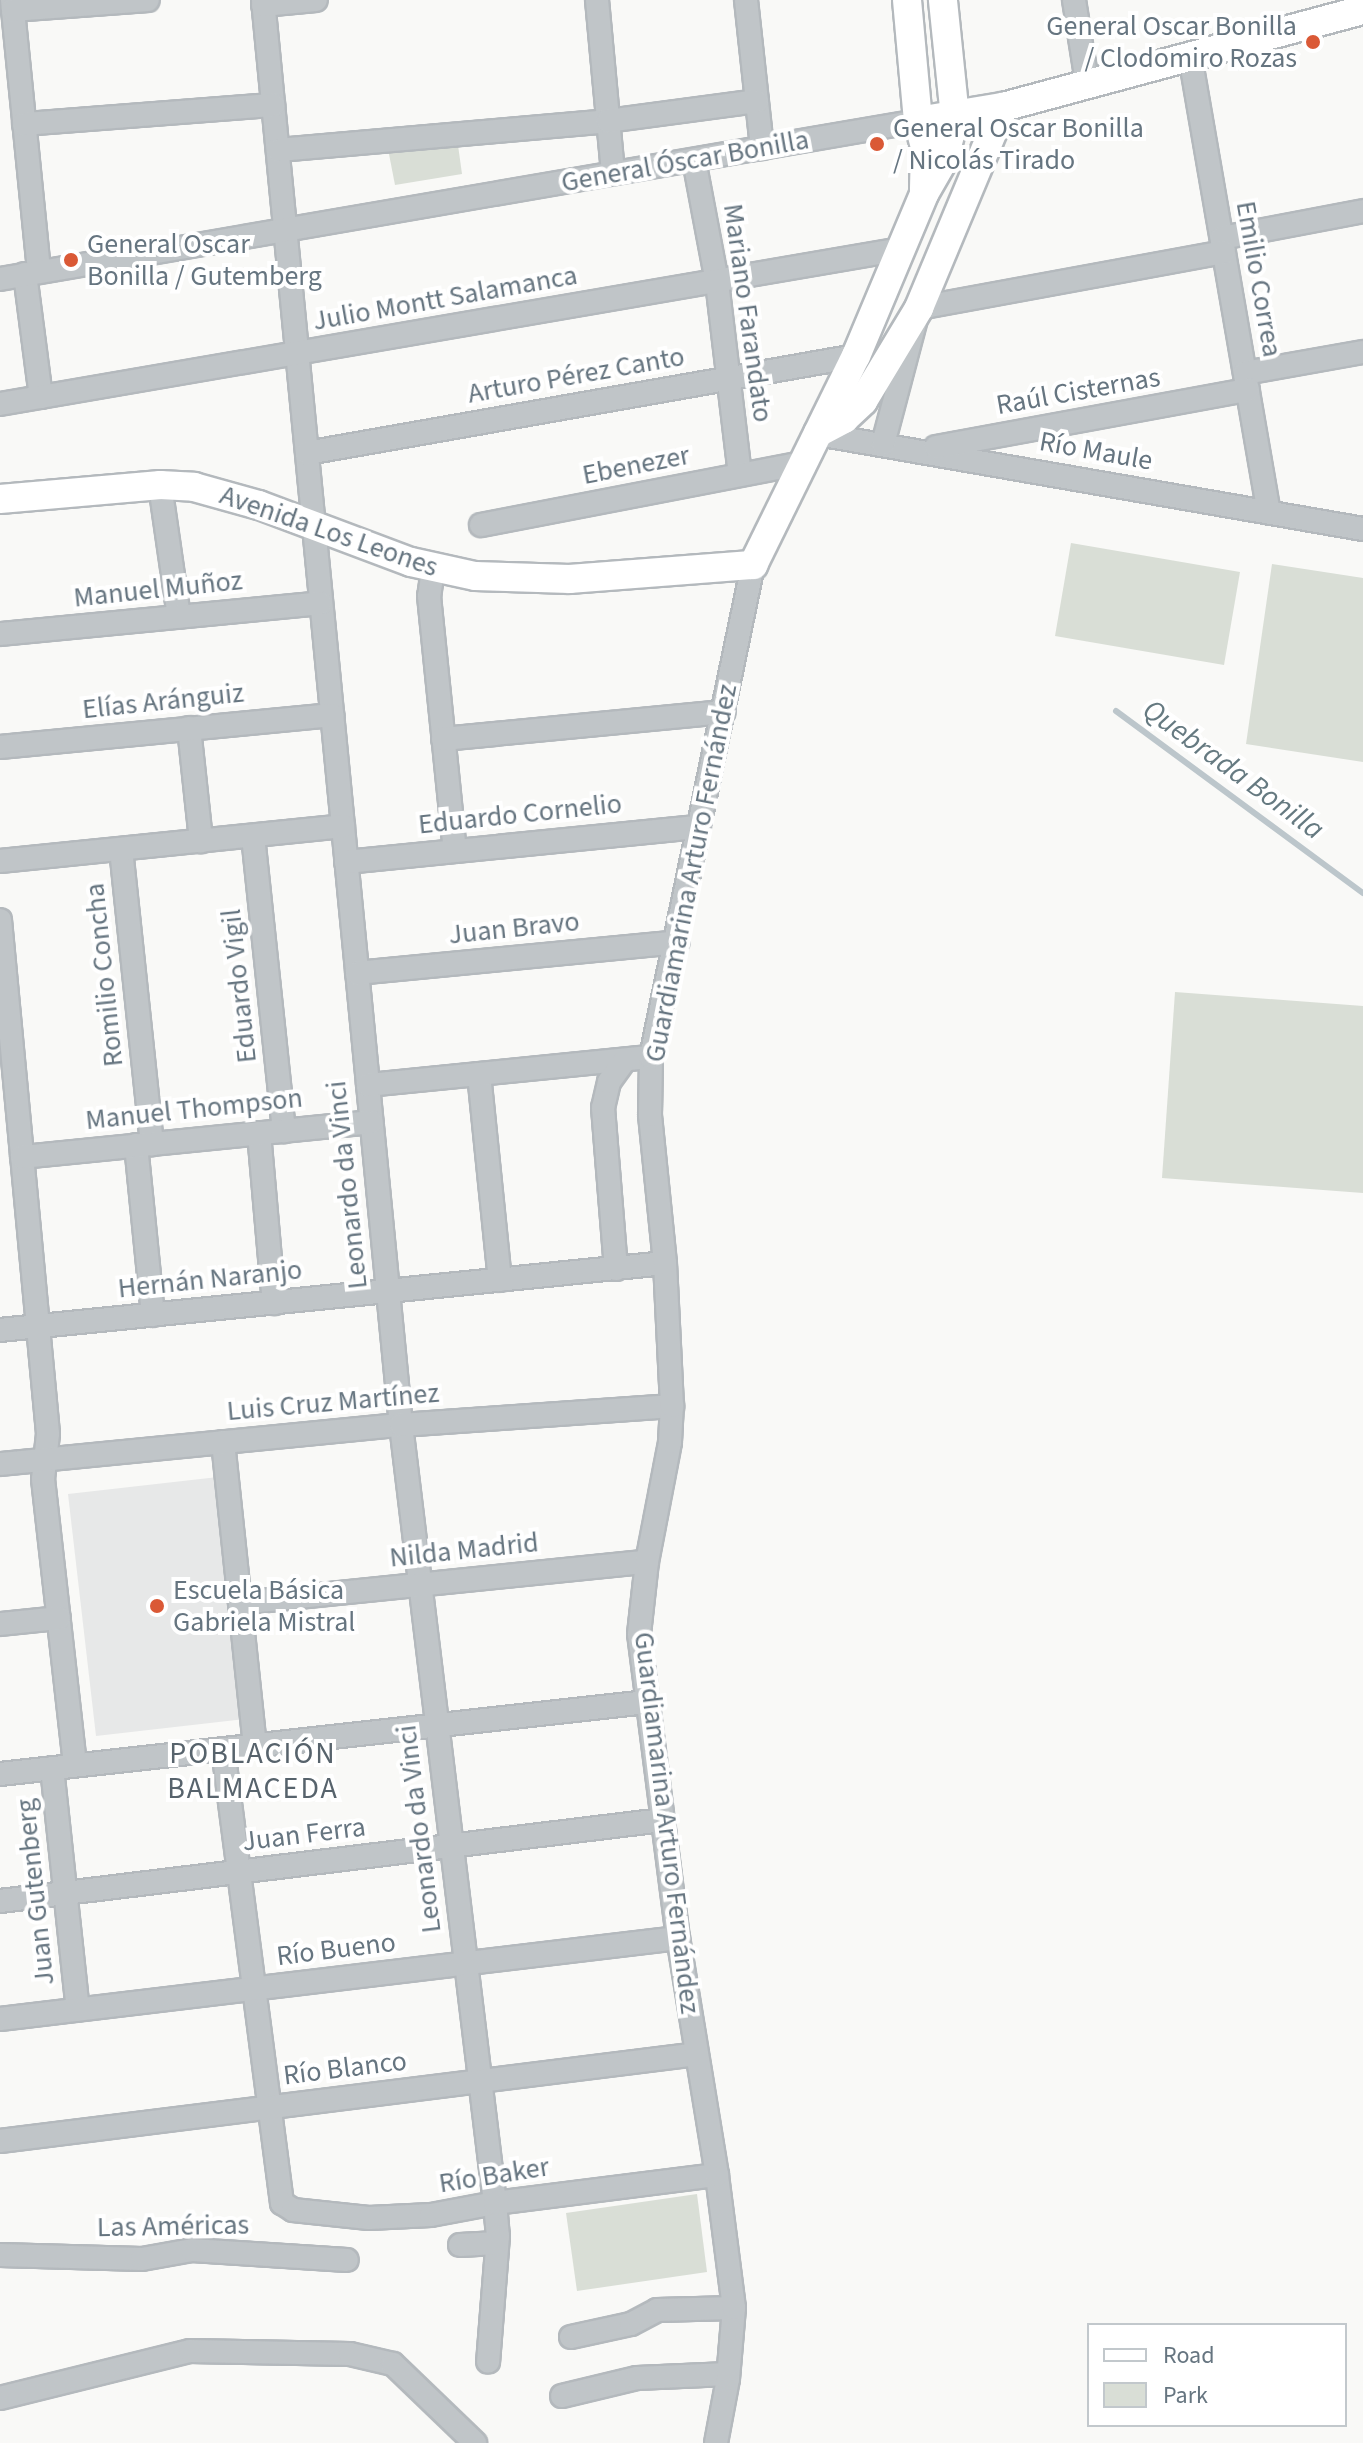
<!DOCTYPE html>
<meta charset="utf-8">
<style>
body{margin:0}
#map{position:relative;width:1363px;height:2443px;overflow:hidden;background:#f9f9f7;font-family:"Source Sans 3",sans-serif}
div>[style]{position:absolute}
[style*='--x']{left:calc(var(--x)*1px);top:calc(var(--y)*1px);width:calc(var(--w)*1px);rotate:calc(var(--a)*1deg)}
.built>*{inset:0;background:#e7e8e8}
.green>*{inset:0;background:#d9ded6}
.stream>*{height:6px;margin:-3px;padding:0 3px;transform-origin:3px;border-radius:3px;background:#bcc6cb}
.roads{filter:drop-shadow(2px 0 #b4b9bd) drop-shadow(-2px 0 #b4b9bd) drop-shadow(0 2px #b4b9bd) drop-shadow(0 -2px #b4b9bd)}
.minor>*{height:22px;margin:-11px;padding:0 11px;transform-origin:11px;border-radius:11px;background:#c0c5c8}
.major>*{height:28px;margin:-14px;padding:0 14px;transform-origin:14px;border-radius:14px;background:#fff}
.dots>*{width:22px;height:22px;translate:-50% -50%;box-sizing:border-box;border:4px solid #fff;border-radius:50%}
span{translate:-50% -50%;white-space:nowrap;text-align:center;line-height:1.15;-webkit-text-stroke:8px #fff;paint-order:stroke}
.poi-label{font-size:28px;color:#667580}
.right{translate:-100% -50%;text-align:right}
.left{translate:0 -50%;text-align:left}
.street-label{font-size:28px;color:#667580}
.water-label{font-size:30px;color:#667a81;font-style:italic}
.neighbourhood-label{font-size:30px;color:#57636c;letter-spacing:2px}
.legend{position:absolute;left:1087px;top:2323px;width:260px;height:104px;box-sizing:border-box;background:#fff;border:2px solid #c2c8cc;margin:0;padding:10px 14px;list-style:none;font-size:24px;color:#667580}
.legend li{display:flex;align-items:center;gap:16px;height:40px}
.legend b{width:40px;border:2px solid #c2c8cc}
</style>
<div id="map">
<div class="built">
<i style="clip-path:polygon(218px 1477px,245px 1719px,96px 1736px,68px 1494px)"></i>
</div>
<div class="green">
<i style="clip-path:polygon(457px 138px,462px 174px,395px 185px,388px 149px)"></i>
<i style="clip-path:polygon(1071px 543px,1240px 572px,1224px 665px,1055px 636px)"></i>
<i style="clip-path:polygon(1272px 564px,1363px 578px,1363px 762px,1246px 744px)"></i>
<i style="clip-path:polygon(1175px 992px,1363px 1006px,1363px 1193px,1162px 1178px)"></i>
<i style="clip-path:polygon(697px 2194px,707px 2272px,577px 2291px,566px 2213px)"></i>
</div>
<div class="stream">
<i style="--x:1116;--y:711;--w:307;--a:36.4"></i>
</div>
<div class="roads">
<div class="minor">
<i style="--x:12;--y:0;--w:273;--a:84.3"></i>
<i style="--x:263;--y:0;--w:1432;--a:84.47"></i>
<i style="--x:401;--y:1425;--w:784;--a:83.11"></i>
<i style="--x:495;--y:2203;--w:33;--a:85"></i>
<i style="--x:498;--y:2236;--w:126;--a:94.5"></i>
<i style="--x:597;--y:0;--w:174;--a:84.7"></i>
<i style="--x:746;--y:0;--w:149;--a:83.8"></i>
<i style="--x:1074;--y:0;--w:83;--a:81"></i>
<i style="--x:263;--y:5;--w:53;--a:-5.4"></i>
<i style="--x:13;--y:10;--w:135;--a:-4.2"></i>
<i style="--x:1190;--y:56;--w:463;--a:80.2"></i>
<i style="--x:24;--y:124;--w:250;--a:-4.4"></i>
<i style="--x:278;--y:150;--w:331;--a:-5"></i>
<i style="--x:608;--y:121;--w:150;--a:-7.6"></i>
<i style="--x:694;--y:160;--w:124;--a:79.3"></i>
<i style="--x:717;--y:282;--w:194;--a:83.2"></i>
<i style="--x:1222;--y:238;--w:144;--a:-10.8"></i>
<i style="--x:25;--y:274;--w:124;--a:82.6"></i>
<i style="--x:0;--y:279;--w:931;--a:-9.77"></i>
<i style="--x:1245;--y:373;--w:120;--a:-10.1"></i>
<i style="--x:0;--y:404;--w:914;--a:-9.76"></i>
<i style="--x:818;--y:434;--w:553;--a:9.89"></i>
<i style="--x:883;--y:444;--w:141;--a:-75.2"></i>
<i style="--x:919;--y:308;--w:310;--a:-10.4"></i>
<i style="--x:936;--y:447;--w:317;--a:-10.4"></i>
<i style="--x:307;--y:453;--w:558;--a:-10.02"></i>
<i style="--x:160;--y:485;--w:133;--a:81.8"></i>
<i style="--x:481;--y:525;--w:328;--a:-10.9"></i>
<i style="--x:433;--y:569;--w:27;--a:98"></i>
<i style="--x:429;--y:596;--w:256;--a:84.2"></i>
<i style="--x:0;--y:634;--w:322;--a:-5.5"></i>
<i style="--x:189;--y:728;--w:114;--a:83.9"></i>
<i style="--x:443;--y:739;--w:282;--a:-5.5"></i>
<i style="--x:0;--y:747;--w:334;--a:-5.5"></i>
<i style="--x:253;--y:836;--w:297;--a:84"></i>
<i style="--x:121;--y:849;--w:297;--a:84"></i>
<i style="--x:0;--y:861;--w:345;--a:-5.8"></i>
<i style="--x:346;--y:862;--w:355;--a:-5.7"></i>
<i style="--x:0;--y:920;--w:516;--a:84.66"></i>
<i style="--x:48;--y:1434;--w:45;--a:96.3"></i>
<i style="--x:43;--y:1479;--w:288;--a:83.6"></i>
<i style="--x:357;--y:973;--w:322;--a:-5.5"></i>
<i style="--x:479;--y:1074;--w:207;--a:84.2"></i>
<i style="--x:368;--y:1085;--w:284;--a:-5.7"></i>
<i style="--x:259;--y:1133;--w:171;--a:85"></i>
<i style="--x:136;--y:1145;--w:171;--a:84.3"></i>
<i style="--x:22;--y:1157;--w:351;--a:-5.7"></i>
<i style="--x:616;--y:1269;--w:162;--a:-94.6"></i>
<i style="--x:603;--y:1108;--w:27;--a:-77"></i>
<i style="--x:609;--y:1082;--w:27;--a:-54"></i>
<i style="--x:0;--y:1330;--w:668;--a:-5.75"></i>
<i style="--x:223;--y:1442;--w:305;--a:84"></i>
<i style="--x:0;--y:1464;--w:403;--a:-5.6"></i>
<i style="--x:401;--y:1425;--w:272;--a:-4"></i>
<i style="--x:240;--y:1603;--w:409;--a:-5.8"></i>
<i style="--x:0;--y:1624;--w:59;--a:-5.8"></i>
<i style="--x:223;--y:1749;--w:458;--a:82.6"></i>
<i style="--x:282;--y:2203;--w:13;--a:32"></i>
<i style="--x:293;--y:2210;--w:76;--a:6"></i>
<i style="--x:369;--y:2218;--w:62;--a:-2.8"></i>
<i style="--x:431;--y:2215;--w:65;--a:-10.6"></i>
<i style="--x:495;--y:2203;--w:224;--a:-7.2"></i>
<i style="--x:52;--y:1768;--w:243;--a:83.9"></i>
<i style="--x:0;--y:1774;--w:651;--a:-6.35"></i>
<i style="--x:0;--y:1901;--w:668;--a:-6.97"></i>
<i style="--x:0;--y:2019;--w:683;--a:-6.81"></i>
<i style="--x:0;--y:2141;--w:702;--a:-7.11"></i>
<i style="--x:460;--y:2245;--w:37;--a:-3"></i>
<i style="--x:0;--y:2255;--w:142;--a:1.6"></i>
<i style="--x:142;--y:2259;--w:51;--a:-10.2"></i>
<i style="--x:192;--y:2250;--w:155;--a:3.7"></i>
<i style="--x:571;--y:2337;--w:61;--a:-12.2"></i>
<i style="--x:631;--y:2324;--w:30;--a:-28"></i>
<i style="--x:657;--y:2310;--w:77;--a:-1.5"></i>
<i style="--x:562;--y:2396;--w:77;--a:-13.5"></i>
<i style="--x:637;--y:2378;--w:91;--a:-2.5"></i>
<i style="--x:0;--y:2398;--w:196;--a:-13.9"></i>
<i style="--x:190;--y:2351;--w:160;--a:1.1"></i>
<i style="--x:350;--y:2354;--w:44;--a:13.1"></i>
<i style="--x:393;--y:2364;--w:114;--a:43.9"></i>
<i style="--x:716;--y:2443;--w:65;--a:-79.4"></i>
<i style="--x:728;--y:2379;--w:71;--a:-85.2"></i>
<i style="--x:734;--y:2308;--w:134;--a:-97.3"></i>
<i style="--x:717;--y:2175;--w:240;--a:-99.3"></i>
<i style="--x:678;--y:1938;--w:306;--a:-97.3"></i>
<i style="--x:639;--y:1634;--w:72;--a:-83.7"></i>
<i style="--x:647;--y:1562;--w:122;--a:-79.1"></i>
<i style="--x:670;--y:1442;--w:36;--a:-87"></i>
<i style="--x:672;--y:1406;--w:143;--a:-92.8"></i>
<i style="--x:665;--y:1263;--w:149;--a:-95.8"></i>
<i style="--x:650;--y:1115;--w:58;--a:-89"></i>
<i style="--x:651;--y:1057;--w:502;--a:-78.29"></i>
</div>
<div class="major">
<i style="--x:907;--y:0;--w:121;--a:84.8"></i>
<i style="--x:918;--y:121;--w:27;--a:75"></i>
<i style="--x:925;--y:147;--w:42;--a:91.4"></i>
<i style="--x:918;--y:121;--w:86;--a:-9.4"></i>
<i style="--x:1003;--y:107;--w:373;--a:-15.1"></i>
<i style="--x:818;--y:433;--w:30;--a:-28"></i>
<i style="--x:844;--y:419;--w:26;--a:-43"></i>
<i style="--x:863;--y:401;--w:109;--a:-58.9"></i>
<i style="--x:919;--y:308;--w:218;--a:-67.3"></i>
<i style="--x:0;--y:499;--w:161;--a:-5"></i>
<i style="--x:160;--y:485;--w:34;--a:3"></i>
<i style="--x:194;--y:487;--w:67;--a:15.5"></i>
<i style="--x:259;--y:505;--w:162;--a:20.6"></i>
<i style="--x:411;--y:562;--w:66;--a:12.3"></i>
<i style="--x:475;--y:576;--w:95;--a:1.8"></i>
<i style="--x:570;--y:579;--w:184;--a:-4.4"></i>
<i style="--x:753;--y:565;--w:233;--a:-63.8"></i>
<i style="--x:856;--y:356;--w:176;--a:-67.2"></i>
<i style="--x:924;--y:194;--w:38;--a:-60"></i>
<i style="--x:943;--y:161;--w:46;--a:-74.7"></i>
<i style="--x:955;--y:117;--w:118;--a:-95.9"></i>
</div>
</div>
<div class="dots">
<i style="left:1313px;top:42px;background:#da5936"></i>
<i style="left:877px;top:144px;background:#da5936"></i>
<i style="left:71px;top:260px;background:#da5936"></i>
<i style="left:157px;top:1606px;background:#da5936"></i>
</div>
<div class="poi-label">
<span class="right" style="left:1297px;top:42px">General Oscar Bonilla<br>/ Clodomiro Rozas</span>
<span class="left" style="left:893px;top:144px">General Oscar Bonilla<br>/ Nicolás Tirado</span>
<span class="left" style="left:87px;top:260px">General Oscar<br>Bonilla / Gutemberg</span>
<span class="left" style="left:173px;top:1606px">Escuela Básica<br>Gabriela Mistral</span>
</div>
<div class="street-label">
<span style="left:685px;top:161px;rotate:-10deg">General Óscar Bonilla</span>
<span style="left:1259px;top:279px;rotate:80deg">Emilio Correa</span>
<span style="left:445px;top:298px;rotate:-10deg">Julio Montt Salamanca</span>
<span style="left:748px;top:313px;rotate:82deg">Mariano Farandato</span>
<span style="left:576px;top:375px;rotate:-10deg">Arturo Pérez Canto</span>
<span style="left:1078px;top:391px;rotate:-10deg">Raúl Cisternas</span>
<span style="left:1096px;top:451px;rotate:10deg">Río Maule</span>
<span style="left:636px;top:465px;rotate:-11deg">Ebenezer</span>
<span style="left:329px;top:531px;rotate:19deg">Avenida Los Leones</span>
<span style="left:158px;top:589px;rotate:-6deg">Manuel Muñoz</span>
<span style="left:163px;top:701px;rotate:-6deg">Elías Aránguiz</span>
<span style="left:520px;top:814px;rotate:-6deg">Eduardo Cornelio</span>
<span style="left:691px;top:873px;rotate:-79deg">Guardiamarina Arturo Fernández</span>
<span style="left:514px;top:928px;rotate:-6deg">Juan Bravo</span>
<span style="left:104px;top:975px;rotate:-96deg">Romilio Concha</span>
<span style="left:239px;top:986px;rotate:-96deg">Eduardo Vigil</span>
<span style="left:194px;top:1109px;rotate:-6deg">Manuel Thompson</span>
<span style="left:347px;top:1185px;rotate:-96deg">Leonardo da Vinci</span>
<span style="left:210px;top:1279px;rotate:-6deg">Hernán Naranjo</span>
<span style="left:333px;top:1402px;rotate:-5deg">Luis Cruz Martínez</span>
<span style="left:464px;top:1550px;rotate:-6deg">Nilda Madrid</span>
<span style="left:667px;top:1823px;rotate:83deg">Guardiamarina Arturo Fernández</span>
<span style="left:419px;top:1829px;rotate:-97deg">Leonardo da Vinci</span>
<span style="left:304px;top:1834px;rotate:-7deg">Juan Ferra</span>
<span style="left:35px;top:1892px;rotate:-96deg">Juan Gutenberg</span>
<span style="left:336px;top:1949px;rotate:-7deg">Río Bueno</span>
<span style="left:345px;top:2068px;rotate:-7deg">Río Blanco</span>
<span style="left:494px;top:2175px;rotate:-9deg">Río Baker</span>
<span style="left:173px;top:2226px;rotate:-1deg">Las Américas</span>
</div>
<div class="water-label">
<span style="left:1233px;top:770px;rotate:36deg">Quebrada Bonilla</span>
</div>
<div class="neighbourhood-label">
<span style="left:253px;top:1771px">POBLACIÓN<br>BALMACEDA</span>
</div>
<ul class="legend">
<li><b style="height:10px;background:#fff"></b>Road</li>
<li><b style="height:22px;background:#d9ded6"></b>Park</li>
</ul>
</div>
